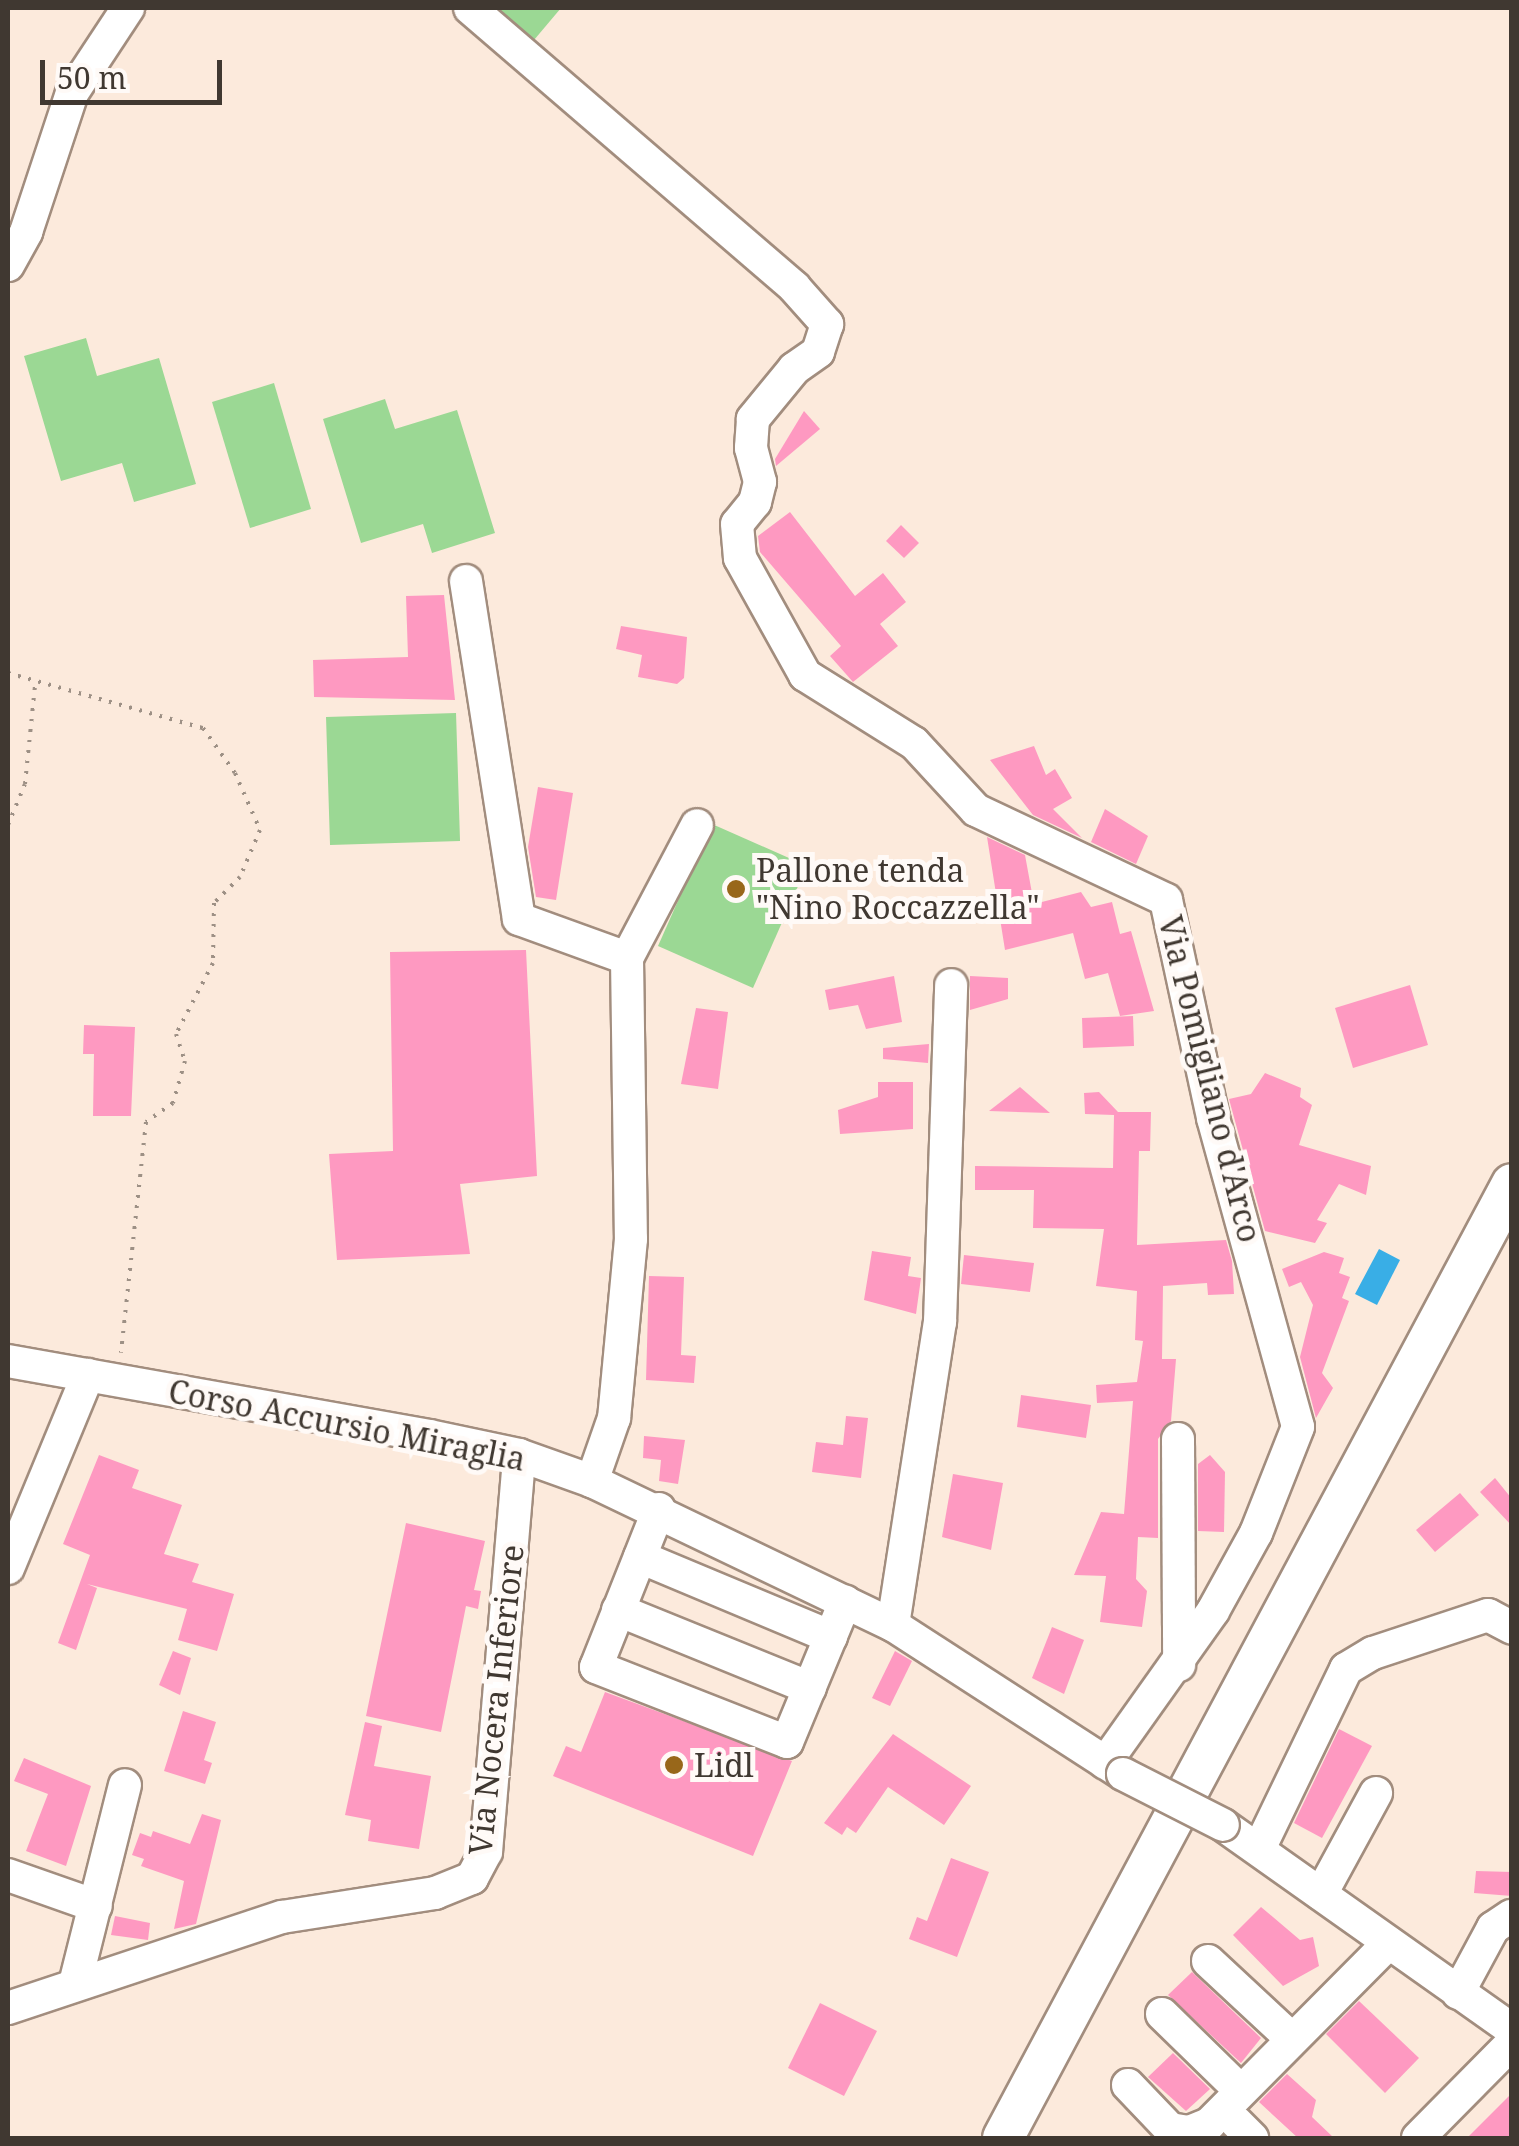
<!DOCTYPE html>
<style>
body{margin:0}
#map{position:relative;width:1519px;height:2146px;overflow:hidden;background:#fceadc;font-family:"Noto Serif",serif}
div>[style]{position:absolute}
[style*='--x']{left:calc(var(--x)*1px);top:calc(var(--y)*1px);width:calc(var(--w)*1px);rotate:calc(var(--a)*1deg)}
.green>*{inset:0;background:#9bd894}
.water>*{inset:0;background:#39aee6}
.building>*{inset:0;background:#fe99c1}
.path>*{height:4px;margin-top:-2px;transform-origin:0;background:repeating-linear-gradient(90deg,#9d9085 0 2.5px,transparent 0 10.5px)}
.roads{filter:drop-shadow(2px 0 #a28d7e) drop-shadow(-2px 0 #a28d7e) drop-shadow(0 2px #a28d7e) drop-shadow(0 -2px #a28d7e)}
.minor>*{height:32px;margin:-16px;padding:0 16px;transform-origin:16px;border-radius:16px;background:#fff}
.major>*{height:40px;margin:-20px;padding:0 20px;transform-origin:20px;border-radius:20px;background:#fff}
.bridges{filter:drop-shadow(2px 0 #a28d7e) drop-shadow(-2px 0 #a28d7e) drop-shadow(0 2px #a28d7e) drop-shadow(0 -2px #a28d7e)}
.minor-bridge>*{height:32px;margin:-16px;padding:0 16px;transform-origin:16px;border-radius:16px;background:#fff}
.dots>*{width:28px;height:28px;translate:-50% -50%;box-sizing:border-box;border:5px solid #fffaf7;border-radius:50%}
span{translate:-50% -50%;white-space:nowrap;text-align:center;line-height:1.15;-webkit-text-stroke:10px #fffaf7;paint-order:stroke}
.poi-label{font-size:32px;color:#403831}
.left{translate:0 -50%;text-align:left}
.street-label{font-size:32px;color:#403831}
.frame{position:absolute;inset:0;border:10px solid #403831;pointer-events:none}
.scale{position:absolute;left:40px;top:60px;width:182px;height:45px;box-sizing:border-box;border:5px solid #403831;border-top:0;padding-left:12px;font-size:30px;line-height:35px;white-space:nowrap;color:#403831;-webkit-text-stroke:8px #fffaf7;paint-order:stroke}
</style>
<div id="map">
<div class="green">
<i style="clip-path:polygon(494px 8px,561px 8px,534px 40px)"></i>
<i style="clip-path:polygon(86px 338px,97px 376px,159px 358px,196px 484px,134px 502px,122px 463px,61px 481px,24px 356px)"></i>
<i style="clip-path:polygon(274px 383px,311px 509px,250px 528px,212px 402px)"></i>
<i style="clip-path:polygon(385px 399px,395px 429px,457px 410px,495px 533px,432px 553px,423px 524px,361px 543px,323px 419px)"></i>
<i style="clip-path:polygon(456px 713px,460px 841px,330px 845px,326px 717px)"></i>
<i style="clip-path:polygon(712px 824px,807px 866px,753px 988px,658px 946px)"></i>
</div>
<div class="water">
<i style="clip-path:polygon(1379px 1249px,1400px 1260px,1377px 1305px,1355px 1294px)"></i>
</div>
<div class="building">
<i style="clip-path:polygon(804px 411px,820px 429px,776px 466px,775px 459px)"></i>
<i style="clip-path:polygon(790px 512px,855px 596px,883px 573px,906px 602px,880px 624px,898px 646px,853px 682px,830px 656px,841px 646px,760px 552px,758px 536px)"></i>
<i style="clip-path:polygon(901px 525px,919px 543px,904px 558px,886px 541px)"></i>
<i style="clip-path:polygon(444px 595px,455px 700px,314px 697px,313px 660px,408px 657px,406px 596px)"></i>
<i style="clip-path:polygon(621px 626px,687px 637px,684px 678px,677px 684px,638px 677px,642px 655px,616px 649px)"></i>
<i style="clip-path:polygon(1034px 746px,1046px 775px,1055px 769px,1072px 798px,1053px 809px,1082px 838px,1033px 815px,990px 760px)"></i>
<i style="clip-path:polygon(538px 787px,573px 793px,556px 900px,536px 897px,528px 847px)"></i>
<i style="clip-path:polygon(1105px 809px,1148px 836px,1136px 864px,1091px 842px)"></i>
<i style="clip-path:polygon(987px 837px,1025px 855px,1034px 904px,1081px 892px,1091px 907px,1112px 902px,1120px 934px,1131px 931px,1154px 1011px,1120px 1016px,1108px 973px,1085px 979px,1073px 933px,1005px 950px)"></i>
<i style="clip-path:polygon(526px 950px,537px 1176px,460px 1184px,470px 1254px,337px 1260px,329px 1154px,393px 1151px,390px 952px)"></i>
<i style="clip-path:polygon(894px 976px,902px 1022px,866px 1029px,858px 1005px,829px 1010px,825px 990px)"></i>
<i style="clip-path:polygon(970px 976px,1008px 978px,1008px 999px,970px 1010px)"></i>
<i style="clip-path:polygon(1410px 985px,1428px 1045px,1353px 1068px,1335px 1008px)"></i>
<i style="clip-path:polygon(696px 1008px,728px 1012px,718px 1089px,681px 1084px)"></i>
<i style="clip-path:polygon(1133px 1016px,1134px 1046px,1083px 1048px,1082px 1018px)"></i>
<i style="clip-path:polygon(84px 1025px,135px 1027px,131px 1116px,93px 1116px,94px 1054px,83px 1054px)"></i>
<i style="clip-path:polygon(929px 1044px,928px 1063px,883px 1059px,883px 1048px)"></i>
<i style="clip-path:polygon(1265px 1073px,1301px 1088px,1300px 1097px,1312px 1105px,1299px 1145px,1371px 1166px,1366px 1195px,1339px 1184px,1317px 1220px,1327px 1223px,1315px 1243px,1265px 1231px,1229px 1099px,1251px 1094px)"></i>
<i style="clip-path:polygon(878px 1082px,913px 1082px,913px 1129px,840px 1134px,838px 1110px,878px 1097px)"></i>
<i style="clip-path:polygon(1020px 1087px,1050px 1113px,989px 1111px)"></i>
<i style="clip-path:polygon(1099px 1092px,1118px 1112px,1151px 1112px,1150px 1151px,1139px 1151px,1137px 1245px,1226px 1240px,1232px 1261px,1234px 1294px,1208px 1295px,1207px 1283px,1163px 1286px,1162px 1359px,1176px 1359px,1171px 1421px,1158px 1439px,1158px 1538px,1138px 1537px,1136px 1579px,1147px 1591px,1142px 1627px,1100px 1622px,1106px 1576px,1074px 1575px,1101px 1512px,1124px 1514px,1133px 1401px,1097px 1403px,1096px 1385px,1137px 1382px,1143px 1341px,1135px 1340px,1137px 1291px,1096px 1286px,1104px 1229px,1033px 1228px,1034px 1190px,975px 1190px,975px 1166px,1113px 1168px,1114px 1115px,1085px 1114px,1084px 1093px)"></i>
<i style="clip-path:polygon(872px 1251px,911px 1257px,908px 1276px,921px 1278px,916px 1314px,864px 1300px)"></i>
<i style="clip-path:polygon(1324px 1252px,1344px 1258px,1339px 1273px,1350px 1277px,1342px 1298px,1349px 1301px,1322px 1373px,1333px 1388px,1316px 1418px,1300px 1357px,1313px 1305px,1301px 1282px,1289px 1287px,1282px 1269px)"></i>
<i style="clip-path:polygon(964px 1255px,1034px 1263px,1030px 1292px,961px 1284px)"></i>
<i style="clip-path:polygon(649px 1276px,684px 1277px,681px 1355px,696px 1356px,694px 1383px,646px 1380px)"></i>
<i style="clip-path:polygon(1021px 1395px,1091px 1405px,1086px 1438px,1017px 1427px)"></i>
<i style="clip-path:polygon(846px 1416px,868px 1418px,861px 1478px,812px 1472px,816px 1442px,843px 1445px)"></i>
<i style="clip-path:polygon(644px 1436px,685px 1440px,678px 1484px,659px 1481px,661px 1460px,643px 1458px)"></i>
<i style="clip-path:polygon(99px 1455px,139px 1470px,132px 1488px,182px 1505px,164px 1554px,199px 1564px,192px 1582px,234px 1594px,217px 1651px,178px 1640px,187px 1609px,87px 1584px,97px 1588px,76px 1650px,58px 1643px,90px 1555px,63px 1544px)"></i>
<i style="clip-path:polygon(1210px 1455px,1225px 1472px,1224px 1532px,1198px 1531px,1198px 1464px)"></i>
<i style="clip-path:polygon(953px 1474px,1003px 1483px,991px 1550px,942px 1537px)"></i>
<i style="clip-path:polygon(1495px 1478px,1512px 1499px,1512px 1526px,1480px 1492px)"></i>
<i style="clip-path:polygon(1460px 1493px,1479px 1515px,1435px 1552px,1416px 1530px)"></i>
<i style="clip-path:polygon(406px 1523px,485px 1541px,474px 1590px,481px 1591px,478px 1609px,466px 1606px,441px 1732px,366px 1716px)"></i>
<i style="clip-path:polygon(1052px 1627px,1084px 1640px,1064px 1694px,1032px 1678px)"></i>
<i style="clip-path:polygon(173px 1651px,191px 1658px,180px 1695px,159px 1685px)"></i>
<i style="clip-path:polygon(895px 1651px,912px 1661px,890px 1706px,872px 1698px)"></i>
<i style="clip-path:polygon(605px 1692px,792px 1761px,753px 1856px,553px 1776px,566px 1746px,581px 1752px)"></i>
<i style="clip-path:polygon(183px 1711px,216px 1722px,204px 1760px,212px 1763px,205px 1784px,164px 1771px)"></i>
<i style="clip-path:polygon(365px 1722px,382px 1726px,374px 1766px,431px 1776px,419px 1849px,368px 1841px,371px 1820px,345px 1815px)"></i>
<i style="clip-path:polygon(1339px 1729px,1372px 1746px,1322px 1838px,1294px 1823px)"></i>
<i style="clip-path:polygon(893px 1734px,971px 1786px,944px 1825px,888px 1787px,856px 1833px,847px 1827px,842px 1835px,824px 1823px)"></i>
<i style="clip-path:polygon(24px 1758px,91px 1786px,66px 1866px,26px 1851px,48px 1794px,14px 1781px)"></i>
<i style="clip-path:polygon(202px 1814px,221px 1820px,196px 1924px,174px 1929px,184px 1881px,141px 1866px,144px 1859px,132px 1855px,140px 1833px,151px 1837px,153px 1831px,190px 1844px)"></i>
<i style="clip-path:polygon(951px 1858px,989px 1872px,957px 1957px,909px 1939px,917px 1917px,927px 1921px)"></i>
<i style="clip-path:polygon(1476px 1871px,1512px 1872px,1512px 1896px,1474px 1893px)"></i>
<i style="clip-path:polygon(1261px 1907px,1300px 1940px,1313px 1937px,1319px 1966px,1283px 1986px,1233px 1935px)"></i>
<i style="clip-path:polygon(115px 1916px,150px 1923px,148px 1940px,111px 1935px)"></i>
<i style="clip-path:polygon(1192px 1972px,1261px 2038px,1241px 2063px,1168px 1995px)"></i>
<i style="clip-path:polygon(1359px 2001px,1419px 2058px,1385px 2093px,1326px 2034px)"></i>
<i style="clip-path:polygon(820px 2003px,877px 2031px,844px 2096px,788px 2068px)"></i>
<i style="clip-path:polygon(1173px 2053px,1210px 2089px,1186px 2111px,1148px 2077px)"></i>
<i style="clip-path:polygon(1287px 2074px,1316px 2100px,1312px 2117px,1334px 2138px,1298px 2138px,1259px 2102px)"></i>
<i style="clip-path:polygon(1512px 2093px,1512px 2138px,1467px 2138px)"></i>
</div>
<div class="path">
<i style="--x:8;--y:673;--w:203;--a:15.8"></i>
<i style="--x:203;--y:728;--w:55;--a:54.6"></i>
<i style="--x:235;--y:773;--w:62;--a:66.3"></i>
<i style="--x:260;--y:830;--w:51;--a:113.1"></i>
<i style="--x:240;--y:877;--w:37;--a:135"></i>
<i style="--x:214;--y:903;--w:60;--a:91"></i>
<i style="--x:213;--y:963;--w:80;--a:117.5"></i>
<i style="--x:176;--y:1034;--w:28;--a:72"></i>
<i style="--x:185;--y:1061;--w:44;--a:105.9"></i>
<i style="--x:173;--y:1103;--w:33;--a:145"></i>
<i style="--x:146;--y:1122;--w:232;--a:96.2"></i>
<i style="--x:8;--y:825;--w:44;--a:-67.5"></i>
<i style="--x:25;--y:784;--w:100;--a:-84.2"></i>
</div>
<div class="roads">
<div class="minor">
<i style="--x:470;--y:8;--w:428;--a:40.7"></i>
<i style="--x:794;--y:287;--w:50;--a:48.3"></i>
<i style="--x:827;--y:324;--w:29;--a:108"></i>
<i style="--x:818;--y:352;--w:29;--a:145"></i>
<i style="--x:794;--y:369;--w:65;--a:129.4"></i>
<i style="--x:753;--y:419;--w:29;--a:94"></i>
<i style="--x:751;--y:448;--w:35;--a:75"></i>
<i style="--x:760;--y:482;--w:21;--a:104"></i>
<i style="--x:755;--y:502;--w:28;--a:129"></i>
<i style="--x:737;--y:524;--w:34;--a:85"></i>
<i style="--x:740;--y:558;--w:134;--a:60.9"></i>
<i style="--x:805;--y:675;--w:128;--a:32"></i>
<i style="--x:914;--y:743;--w:91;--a:47.2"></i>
<i style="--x:976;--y:810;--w:210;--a:25.3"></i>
<i style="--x:1166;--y:900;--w:223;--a:77.8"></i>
<i style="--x:1213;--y:1118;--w:320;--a:74.6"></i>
<i style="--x:1298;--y:1427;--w:114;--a:111.6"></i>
<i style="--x:1256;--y:1533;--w:89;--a:118.9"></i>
<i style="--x:1213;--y:1611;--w:186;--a:125.4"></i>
<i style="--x:8;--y:265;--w:38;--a:-61"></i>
<i style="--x:26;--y:232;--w:146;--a:-71.7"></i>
<i style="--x:72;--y:93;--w:102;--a:-56.6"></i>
<i style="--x:466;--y:581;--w:342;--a:81.1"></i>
<i style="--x:519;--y:919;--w:115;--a:19.9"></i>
<i style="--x:627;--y:958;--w:281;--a:89.2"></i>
<i style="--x:631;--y:1239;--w:180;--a:95.4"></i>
<i style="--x:614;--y:1418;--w:67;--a:109.2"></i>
<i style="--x:627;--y:958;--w:150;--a:-62.2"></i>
<i style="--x:8;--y:1361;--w:428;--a:10.1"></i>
<i style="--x:429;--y:1436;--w:92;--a:11.9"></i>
<i style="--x:519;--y:1455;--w:77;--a:19.6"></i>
<i style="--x:592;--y:1481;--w:334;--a:25.6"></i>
<i style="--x:893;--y:1625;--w:274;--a:32.9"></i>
<i style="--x:1178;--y:1439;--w:226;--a:89.7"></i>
<i style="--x:659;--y:1509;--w:170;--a:111.7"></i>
<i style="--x:596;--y:1667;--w:205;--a:21.4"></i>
<i style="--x:787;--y:1742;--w:152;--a:-67.5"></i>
<i style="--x:640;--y:1557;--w:207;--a:22.7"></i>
<i style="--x:8;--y:1568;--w:209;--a:-67.5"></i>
<i style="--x:618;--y:1610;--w:207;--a:22.1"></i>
<i style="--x:893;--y:1625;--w:307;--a:-81.2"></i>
<i style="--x:940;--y:1322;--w:337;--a:-88.1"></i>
<i style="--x:1223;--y:1825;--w:354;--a:35.3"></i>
<i style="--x:1259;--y:1849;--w:200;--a:-64.2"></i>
<i style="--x:1346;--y:1669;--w:31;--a:-31"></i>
<i style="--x:1373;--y:1653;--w:121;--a:-18.3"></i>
<i style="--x:1488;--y:1615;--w:27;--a:28"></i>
<i style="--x:8;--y:1875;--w:93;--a:19.4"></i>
<i style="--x:1321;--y:1894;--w:115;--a:-61.4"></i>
<i style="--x:1208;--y:1961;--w:113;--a:42.9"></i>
<i style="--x:75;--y:1984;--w:205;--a:-75.9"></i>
<i style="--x:1458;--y:1993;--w:74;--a:-61.7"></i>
<i style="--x:1493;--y:1928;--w:22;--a:-34"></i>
<i style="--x:8;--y:2008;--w:289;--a:-18.4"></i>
<i style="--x:282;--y:1917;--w:155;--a:-8.9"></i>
<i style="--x:435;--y:1893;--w:40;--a:-22"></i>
<i style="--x:472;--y:1878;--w:30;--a:-62"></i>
<i style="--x:486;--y:1852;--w:398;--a:-85.2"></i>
<i style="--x:1162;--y:2014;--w:109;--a:44.3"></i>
<i style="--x:1128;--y:2085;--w:61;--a:46.3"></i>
<i style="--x:1170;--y:2129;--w:19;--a:9"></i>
<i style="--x:1189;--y:2132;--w:22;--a:-22"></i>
<i style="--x:1209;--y:2124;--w:255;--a:-45.2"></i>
<i style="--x:1236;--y:2122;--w:23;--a:45"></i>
<i style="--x:1418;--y:2138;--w:134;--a:-45.3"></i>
</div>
<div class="major">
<i style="--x:1003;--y:2138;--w:1081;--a:-61.92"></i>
</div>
</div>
<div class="bridges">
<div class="minor-bridge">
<i style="--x:1123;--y:1774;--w:112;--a:27"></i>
</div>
</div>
<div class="dots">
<i style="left:736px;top:889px;background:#98671a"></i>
<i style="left:674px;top:1765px;background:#98671a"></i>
</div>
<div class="poi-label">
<span class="left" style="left:756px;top:889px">Pallone tenda<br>"Nino Roccazzella"</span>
<span class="left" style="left:694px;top:1765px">Lidl</span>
</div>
<div class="street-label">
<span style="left:1210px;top:1079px;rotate:76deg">Via Pomigliano d'Arco</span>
<span style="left:347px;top:1425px;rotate:11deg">Corso Accursio Miraglia</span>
<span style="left:496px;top:1700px;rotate:-84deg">Via Nocera Inferiore</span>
</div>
<div class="frame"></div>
<div class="scale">50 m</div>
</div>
